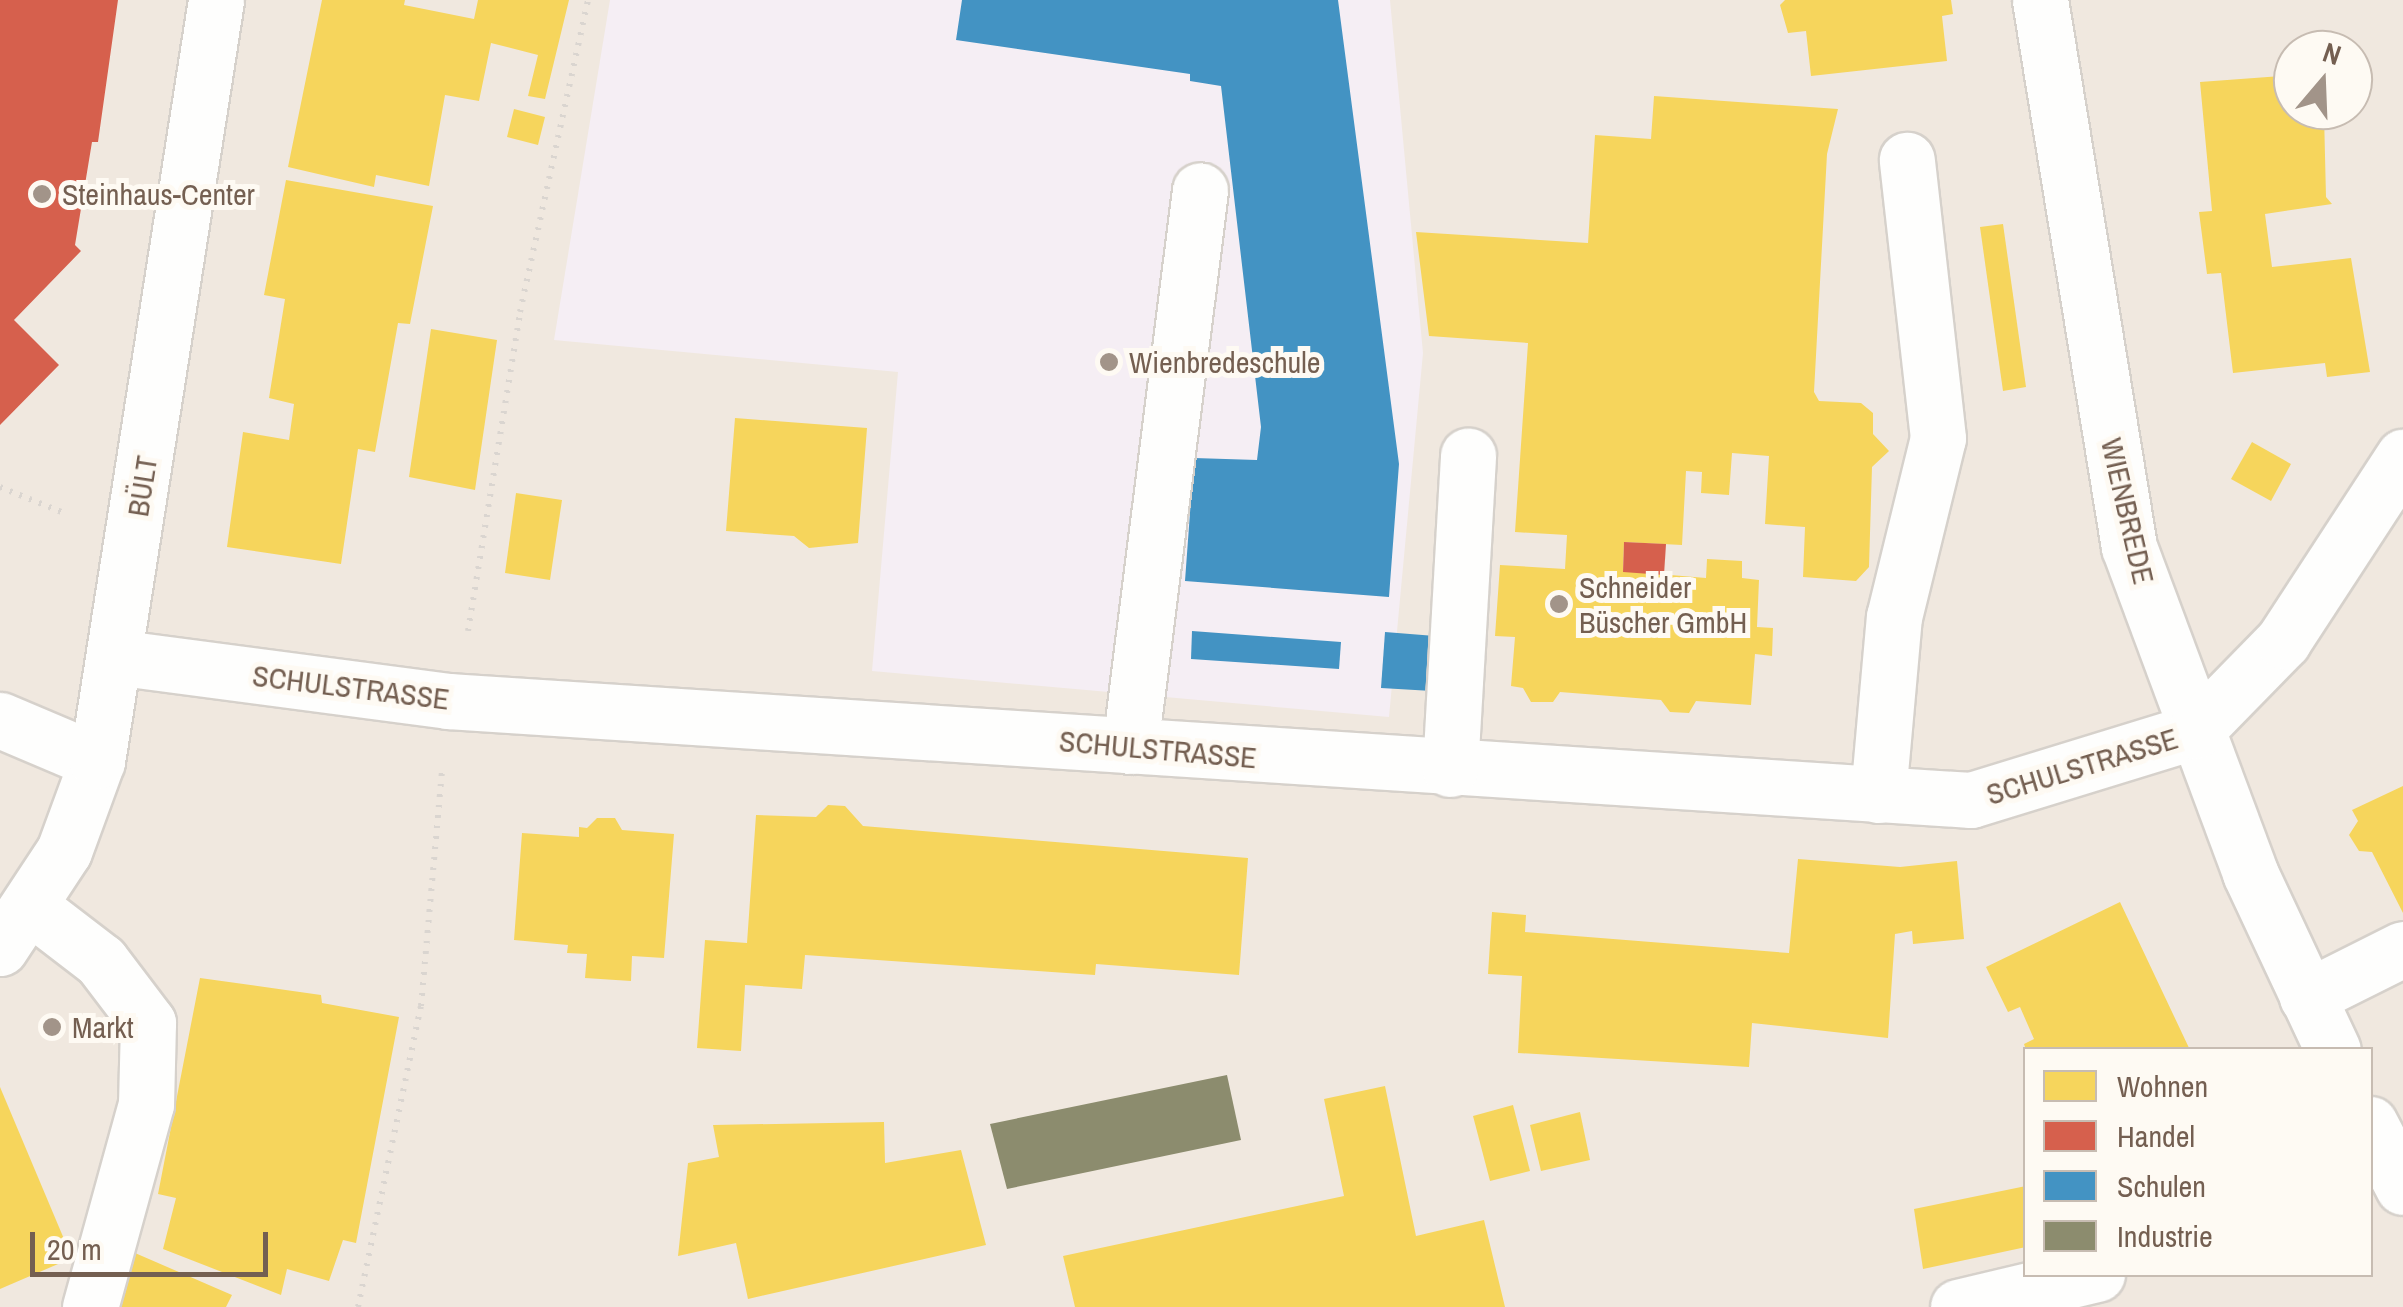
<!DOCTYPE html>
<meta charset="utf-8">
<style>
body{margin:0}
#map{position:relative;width:2403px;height:1307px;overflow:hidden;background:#f8f5f0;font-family:"Archivo Narrow",sans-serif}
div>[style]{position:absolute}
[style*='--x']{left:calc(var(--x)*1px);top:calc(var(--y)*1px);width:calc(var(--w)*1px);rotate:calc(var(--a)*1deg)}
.residential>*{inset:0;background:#f0e8df}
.education>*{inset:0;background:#f5eef4}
.homes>*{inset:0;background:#f6d55c}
.shops>*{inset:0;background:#d6604d}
.schools>*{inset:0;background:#4393c3}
.industry>*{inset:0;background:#8c8c6e}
.path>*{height:6px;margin-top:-3px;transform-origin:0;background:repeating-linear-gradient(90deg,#dad5d0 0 2.5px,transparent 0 10.5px)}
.roads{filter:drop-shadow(2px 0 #d6d1cb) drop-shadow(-2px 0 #d6d1cb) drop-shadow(0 2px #d6d1cb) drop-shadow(0 -2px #d6d1cb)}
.minor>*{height:55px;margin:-27.5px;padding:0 27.5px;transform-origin:27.5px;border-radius:27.5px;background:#fefefd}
.dots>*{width:28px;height:28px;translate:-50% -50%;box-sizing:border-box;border:5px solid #fefaf3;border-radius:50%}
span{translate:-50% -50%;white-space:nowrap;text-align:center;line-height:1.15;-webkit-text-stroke:10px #fefaf3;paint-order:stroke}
.poi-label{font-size:30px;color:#745f51}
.left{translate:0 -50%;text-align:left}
.street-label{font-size:30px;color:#745f51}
.legend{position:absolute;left:2023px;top:1047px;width:350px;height:230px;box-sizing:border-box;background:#fefaf3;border:2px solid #c7bcb2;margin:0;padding:12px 18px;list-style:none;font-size:30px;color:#745f51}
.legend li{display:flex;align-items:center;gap:20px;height:50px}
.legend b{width:50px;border:2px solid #c7bcb2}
.north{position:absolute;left:2273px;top:30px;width:100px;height:100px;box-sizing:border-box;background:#fefaf3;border:2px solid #c7bcb2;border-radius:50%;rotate:19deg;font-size:28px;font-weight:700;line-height:40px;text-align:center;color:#745f51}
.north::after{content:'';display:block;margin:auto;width:35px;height:45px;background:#a29489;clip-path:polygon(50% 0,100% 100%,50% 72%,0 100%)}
.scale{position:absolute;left:30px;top:1232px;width:238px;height:45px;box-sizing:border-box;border:5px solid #745f51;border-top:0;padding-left:12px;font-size:30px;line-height:35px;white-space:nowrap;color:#745f51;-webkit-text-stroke:8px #fefaf3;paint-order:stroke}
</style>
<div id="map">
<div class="residential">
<i style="clip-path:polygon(evenodd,0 0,2403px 0,2403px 1307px,0 1307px,0 0,2293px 50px,2353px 50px,2353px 110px,2293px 110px,2293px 50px,0 0,2026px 1050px,2370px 1050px,2370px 1274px,2026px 1274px,2026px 1050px)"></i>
</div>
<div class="education">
<i style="clip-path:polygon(610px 0,1390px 0,1423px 353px,1389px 717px,872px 671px,898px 372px,554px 340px)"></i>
</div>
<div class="homes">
<i style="clip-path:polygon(322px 0,405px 0,404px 5px,474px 19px,478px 0,569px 0,545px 99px,528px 96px,538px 55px,491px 43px,479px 101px,445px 95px,429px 186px,376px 175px,374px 187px,288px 167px)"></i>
<i style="clip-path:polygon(1785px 0,1951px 0,1953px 14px,1942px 16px,1947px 61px,1811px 76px,1806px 31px,1788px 33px,1780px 5px)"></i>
<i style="clip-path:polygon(2293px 75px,2293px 110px,2324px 114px,2326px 197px,2332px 204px,2265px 214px,2272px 267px,2351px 258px,2370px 372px,2327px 377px,2325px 363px,2233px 373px,2221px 273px,2207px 274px,2199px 212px,2212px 211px,2200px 82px)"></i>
<i style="clip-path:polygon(1654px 96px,1838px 109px,1827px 154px,1814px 392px,1819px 401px,1861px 403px,1873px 413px,1873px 434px,1889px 451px,1872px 467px,1869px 567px,1856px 581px,1803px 577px,1805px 527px,1765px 524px,1769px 456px,1732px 453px,1729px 495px,1701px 493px,1702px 472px,1686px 471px,1682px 545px,1624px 542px,1623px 571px,1706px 578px,1707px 559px,1742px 561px,1742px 578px,1759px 580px,1757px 627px,1773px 628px,1772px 656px,1755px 654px,1751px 705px,1696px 701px,1689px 713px,1670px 712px,1661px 700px,1560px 692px,1553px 702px,1531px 702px,1523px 688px,1511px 686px,1515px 637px,1495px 636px,1500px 565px,1565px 569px,1567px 535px,1515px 532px,1528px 343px,1429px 336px,1416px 232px,1588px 243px,1595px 135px,1651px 139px)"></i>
<i style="clip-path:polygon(514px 109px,545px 117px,538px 145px,507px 137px)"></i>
<i style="clip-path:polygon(286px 180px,433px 206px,410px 324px,398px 323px,375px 452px,358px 449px,341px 564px,227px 547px,243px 432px,289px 440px,294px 404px,269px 398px,285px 299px,264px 295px)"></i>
<i style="clip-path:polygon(2003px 224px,2026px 387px,2003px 391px,1980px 227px)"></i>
<i style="clip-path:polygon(431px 329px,497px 340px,475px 490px,409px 477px)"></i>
<i style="clip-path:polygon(735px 418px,867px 428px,858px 543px,809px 548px,794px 536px,726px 531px)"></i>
<i style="clip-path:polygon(2252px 442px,2291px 464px,2271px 501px,2231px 479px)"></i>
<i style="clip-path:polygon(516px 493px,562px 500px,550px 580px,505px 573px)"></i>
<i style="clip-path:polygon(2403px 786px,2403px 913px,2372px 852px,2359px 851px,2349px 835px,2358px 821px,2352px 810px)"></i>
<i style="clip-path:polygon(828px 805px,845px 806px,863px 826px,1248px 858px,1239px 975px,1096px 964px,1095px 975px,805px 955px,802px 989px,745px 985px,741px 1051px,697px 1048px,705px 940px,747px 943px,756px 815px,816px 817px)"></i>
<i style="clip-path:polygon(597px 818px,615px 818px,622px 830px,674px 834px,664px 958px,632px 956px,631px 981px,585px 978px,587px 954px,567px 953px,568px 945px,514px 940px,522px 833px,579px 837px,579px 827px,587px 828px)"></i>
<i style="clip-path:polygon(1798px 859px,1900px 867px,1957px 861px,1964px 939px,1913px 944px,1912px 931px,1895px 934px,1888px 1038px,1752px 1023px,1749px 1067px,1518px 1053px,1522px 976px,1488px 974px,1492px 912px,1526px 915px,1525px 932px,1789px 953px)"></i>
<i style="clip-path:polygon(2120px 902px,2190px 1050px,2026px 1050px,2024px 1044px,2034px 1039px,2020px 1007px,2008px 1012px,1986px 967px)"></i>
<i style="clip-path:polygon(200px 978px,321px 995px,322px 1003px,399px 1017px,356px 1243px,343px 1240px,329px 1281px,287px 1269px,281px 1295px,163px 1249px,176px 1198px,158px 1194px)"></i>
<i style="clip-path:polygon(1385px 1086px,1416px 1236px,1484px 1220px,1505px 1307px,1075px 1307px,1063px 1256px,1344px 1196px,1324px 1099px)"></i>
<i style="clip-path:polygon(0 1087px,72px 1258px,0 1289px)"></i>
<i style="clip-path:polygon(1513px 1105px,1530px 1171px,1490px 1181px,1473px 1116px)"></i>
<i style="clip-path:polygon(1580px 1112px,1590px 1160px,1541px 1171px,1530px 1125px)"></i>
<i style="clip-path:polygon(884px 1122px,885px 1163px,961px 1150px,986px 1245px,748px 1299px,736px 1243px,678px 1256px,688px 1163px,719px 1157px,713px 1125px)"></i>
<i style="clip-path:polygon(2026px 1186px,2026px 1247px,1923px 1269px,1914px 1209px)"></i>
<i style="clip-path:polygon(135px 1253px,232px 1295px,226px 1307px,113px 1307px)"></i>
</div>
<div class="shops">
<i style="clip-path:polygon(0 0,118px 0,98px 142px,92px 142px,75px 245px,81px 251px,14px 320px,59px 365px,0 425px)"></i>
<i style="clip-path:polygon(1624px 542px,1666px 544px,1664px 575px,1623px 572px)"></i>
</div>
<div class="schools">
<i style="clip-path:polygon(962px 0,1338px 0,1399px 464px,1389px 597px,1185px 581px,1194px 458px,1257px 460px,1261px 427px,1221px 86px,1190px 81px,1190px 74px,956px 40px)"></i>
<i style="clip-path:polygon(1192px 631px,1341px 642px,1339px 669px,1191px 659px)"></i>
<i style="clip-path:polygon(1385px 632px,1435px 636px,1432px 691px,1381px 688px)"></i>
</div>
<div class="industry">
<i style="clip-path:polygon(1227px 1075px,1241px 1140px,1007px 1189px,990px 1124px)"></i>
</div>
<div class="path">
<i style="--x:0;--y:487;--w:69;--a:22.1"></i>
<i style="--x:468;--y:631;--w:323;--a:-80.7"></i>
<i style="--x:520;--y:312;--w:319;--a:-77.7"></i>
<i style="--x:358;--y:1307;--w:308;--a:-78.2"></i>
<i style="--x:421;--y:1006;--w:236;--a:-84.9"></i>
</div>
<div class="roads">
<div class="minor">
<i style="--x:2040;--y:0;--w:554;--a:80.76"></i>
<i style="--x:2129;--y:547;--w:348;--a:69.6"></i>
<i style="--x:2250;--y:873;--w:195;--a:64.9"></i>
<i style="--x:115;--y:657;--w:336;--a:7.5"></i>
<i style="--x:448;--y:701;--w:1526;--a:3.72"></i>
<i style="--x:1971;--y:800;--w:234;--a:-17.1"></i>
<i style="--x:2195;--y:731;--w:126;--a:-45.6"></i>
<i style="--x:2283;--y:641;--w:220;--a:-56.9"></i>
<i style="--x:0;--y:720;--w:105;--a:22.9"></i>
<i style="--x:1130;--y:746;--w:560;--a:-82.82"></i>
<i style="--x:1450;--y:769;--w:314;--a:-86.7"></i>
<i style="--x:1878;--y:795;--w:179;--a:-84.9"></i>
<i style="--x:1894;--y:617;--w:184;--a:-76.2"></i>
<i style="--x:1938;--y:438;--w:280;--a:-96.4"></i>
<i style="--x:32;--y:908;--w:87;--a:37.5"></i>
<i style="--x:101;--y:961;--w:78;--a:52.8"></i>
<i style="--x:148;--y:1023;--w:81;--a:91.4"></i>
<i style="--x:146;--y:1104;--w:211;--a:105.4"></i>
<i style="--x:0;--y:948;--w:116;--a:-56.6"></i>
<i style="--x:64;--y:851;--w:96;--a:-69.9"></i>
<i style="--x:97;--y:761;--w:770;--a:-81.11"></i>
<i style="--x:2307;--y:997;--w:107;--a:-26.6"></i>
<i style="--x:2370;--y:1124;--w:71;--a:62.4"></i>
<i style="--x:1958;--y:1307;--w:143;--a:-13.4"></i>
</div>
</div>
<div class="dots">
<i style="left:42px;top:194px;background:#a29489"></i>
<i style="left:1109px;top:362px;background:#a29489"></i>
<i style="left:1559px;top:604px;background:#a29489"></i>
<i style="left:52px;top:1027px;background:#a29489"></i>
</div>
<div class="poi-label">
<span class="left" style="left:62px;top:194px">Steinhaus-Center</span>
<span class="left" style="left:1129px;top:362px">Wienbredeschule</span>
<span class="left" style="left:1579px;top:604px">Schneider<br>Büscher GmbH</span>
<span class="left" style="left:72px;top:1027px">Markt</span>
</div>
<div class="street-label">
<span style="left:142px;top:486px;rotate:-81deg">BÜLT</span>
<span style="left:2128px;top:511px;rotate:77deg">WIENBREDE</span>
<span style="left:351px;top:687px;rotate:7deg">SCHULSTRASSE</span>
<span style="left:1158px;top:749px;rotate:5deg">SCHULSTRASSE</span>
<span style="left:2082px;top:766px;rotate:-17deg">SCHULSTRASSE</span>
</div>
<ul class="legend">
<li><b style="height:28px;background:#f6d55c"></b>Wohnen</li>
<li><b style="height:28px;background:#d6604d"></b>Handel</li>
<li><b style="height:28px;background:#4393c3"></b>Schulen</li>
<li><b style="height:28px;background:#8c8c6e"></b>Industrie</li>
</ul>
<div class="north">N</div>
<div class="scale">20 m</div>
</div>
